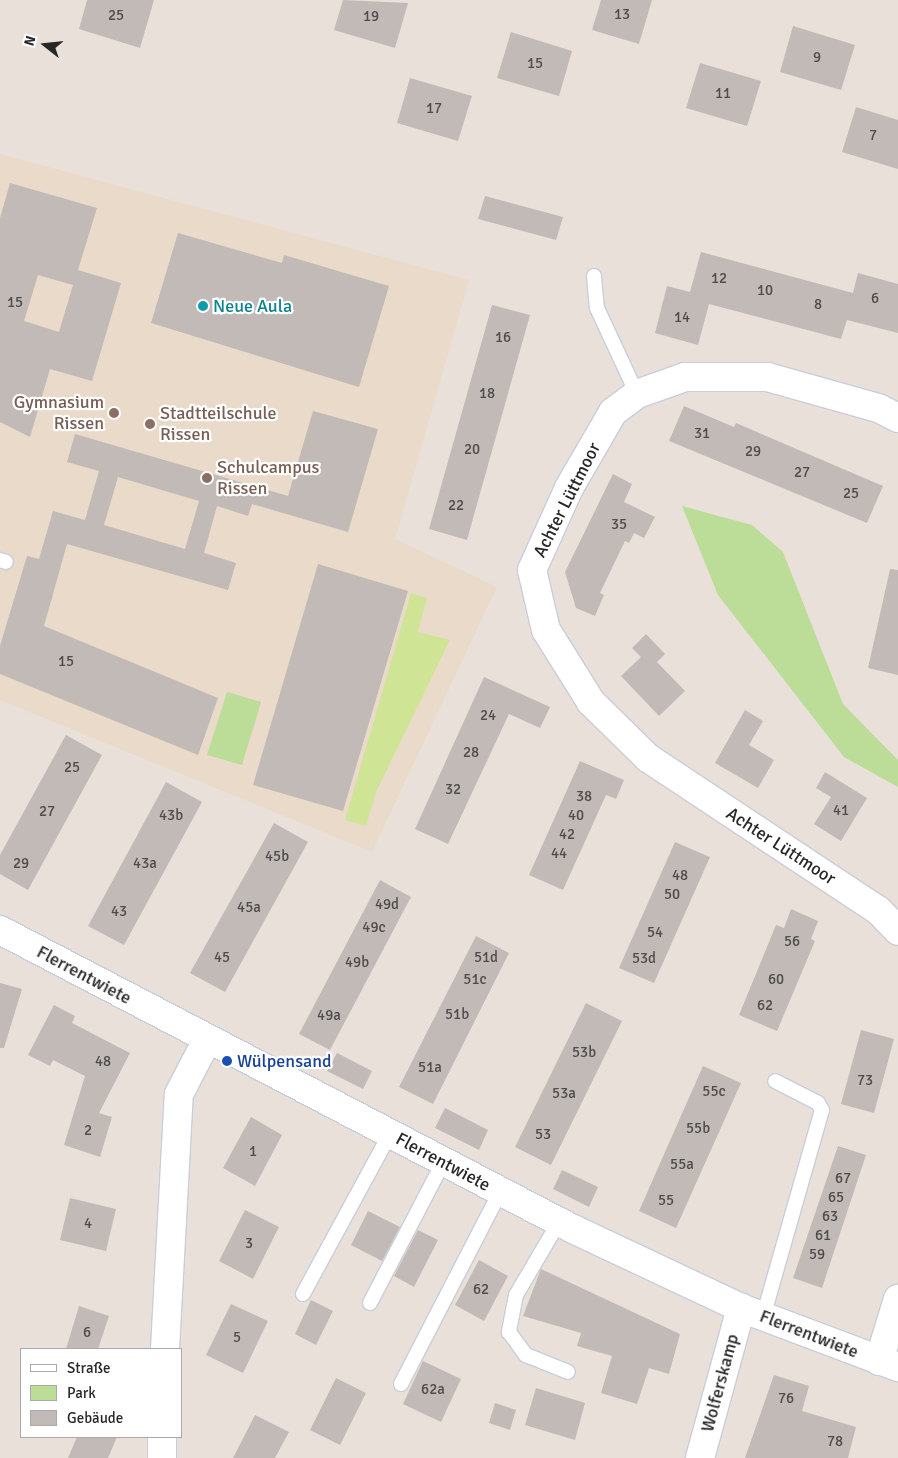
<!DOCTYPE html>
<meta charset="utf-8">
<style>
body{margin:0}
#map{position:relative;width:898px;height:1458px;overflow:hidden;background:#e9e0da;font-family:Signika,sans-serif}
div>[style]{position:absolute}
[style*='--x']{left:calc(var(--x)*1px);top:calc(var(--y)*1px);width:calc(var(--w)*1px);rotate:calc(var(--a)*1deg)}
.education>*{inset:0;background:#eadac9}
.green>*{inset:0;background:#bbdd98}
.pitch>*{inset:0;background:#d0e495}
.building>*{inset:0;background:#c1bab6}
.roads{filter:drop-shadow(1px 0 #c8ced9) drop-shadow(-1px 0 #c8ced9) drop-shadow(0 1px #c8ced9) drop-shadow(0 -1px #c8ced9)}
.lane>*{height:14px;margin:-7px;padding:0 7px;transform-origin:7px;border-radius:7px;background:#fff}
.street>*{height:28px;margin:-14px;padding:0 14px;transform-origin:14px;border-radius:14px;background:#fff}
.dots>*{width:14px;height:14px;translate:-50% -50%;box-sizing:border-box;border:2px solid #fff;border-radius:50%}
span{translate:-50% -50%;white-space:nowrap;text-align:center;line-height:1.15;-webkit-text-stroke:4.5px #fff;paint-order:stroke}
.number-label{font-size:15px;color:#4e4c4b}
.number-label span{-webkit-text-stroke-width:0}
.culture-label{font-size:18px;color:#0d838f}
.left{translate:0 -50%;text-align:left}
.education-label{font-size:18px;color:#785e54}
.right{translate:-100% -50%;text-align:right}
.street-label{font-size:18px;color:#272727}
.transit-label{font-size:18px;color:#164399}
.legend{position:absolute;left:20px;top:1348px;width:162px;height:90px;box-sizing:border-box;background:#fff;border:1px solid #a9a9a9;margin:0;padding:6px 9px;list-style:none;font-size:15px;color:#272727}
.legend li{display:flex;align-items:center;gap:10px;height:25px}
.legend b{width:25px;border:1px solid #a9a9a9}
.north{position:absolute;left:20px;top:20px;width:50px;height:50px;-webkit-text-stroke:4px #fff;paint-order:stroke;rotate:286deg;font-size:14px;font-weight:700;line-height:20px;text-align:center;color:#272727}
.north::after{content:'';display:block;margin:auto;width:18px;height:22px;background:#272727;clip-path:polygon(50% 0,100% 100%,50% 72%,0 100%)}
</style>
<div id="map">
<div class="education">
<i style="clip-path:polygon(0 154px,469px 280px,395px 539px,497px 587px,372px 852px,0 700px)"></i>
</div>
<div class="green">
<i style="clip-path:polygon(682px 506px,752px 525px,783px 552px,843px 704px,898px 760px,898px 787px,844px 757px,718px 595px)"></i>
<i style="clip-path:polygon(227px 692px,261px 702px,242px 765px,207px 755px)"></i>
</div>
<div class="pitch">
<i style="clip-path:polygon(411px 593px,427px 598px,418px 632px,450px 640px,376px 792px,366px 826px,345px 820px)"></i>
</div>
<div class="building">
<i style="clip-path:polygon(87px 0,154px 0,140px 48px,79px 29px)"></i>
<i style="clip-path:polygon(343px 0,408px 3px,395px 48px,334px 30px)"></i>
<i style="clip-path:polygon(601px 0,652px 0,639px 44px,592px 30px)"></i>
<i style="clip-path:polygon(793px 26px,855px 45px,841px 90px,780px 72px)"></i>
<i style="clip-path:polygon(511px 32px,572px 51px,559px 96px,497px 78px)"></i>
<i style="clip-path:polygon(700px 63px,761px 81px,747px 126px,686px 108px)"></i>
<i style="clip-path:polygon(410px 78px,472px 96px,458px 141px,397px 123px)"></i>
<i style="clip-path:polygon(856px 107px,898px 120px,898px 169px,842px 152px)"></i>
<i style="clip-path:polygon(evenodd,10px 183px,97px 208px,78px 270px,121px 283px,92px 381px,50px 369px,30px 437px,0 422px,0 218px,10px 183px,38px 275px,73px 285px,59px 332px,24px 321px,38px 275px)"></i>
<i style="clip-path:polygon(485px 196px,563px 217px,556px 240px,478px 219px)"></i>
<i style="clip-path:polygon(178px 233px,282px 263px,284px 255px,389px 286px,359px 387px,151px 323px)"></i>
<i style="clip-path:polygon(701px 252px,853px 293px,858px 273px,898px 284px,898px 333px,847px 320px,841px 339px,709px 304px,698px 345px,655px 333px,667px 286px,690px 292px)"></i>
<i style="clip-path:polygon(492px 305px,530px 315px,467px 540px,429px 529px)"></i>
<i style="clip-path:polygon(684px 406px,734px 427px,736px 423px,883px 486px,867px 523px,669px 441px)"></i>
<i style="clip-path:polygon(evenodd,313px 411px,378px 429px,348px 532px,252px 504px,248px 516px,217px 506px,204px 553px,236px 563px,228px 590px,67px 544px,44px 626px,218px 698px,198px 755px,0 674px,0 646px,27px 556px,39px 559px,53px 511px,85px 520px,99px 471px,67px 462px,75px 434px,288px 496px,313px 411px,118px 477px,199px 501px,185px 549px,104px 525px,118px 477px)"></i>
<i style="clip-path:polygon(613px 474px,632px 484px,624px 502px,655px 517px,644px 538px,634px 533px,629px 543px,625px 541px,600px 593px,604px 595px,595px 616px,576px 608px,565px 572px)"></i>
<i style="clip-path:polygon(318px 564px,408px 591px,343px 811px,253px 785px)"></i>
<i style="clip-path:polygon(890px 569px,898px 570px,898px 675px,868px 668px)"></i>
<i style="clip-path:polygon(646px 634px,665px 654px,657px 662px,685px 691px,659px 716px,621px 676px,641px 657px,632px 648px)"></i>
<i style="clip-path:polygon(484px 677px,550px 707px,540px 728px,509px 714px,448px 844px,415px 829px)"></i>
<i style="clip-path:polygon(745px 710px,763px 721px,749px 745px,774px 760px,758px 788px,715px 763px)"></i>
<i style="clip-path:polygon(66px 735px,102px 755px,28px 890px,0 874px,0 855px)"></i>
<i style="clip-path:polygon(580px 761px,624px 780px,616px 799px,606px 795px,563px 890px,529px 875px)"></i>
<i style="clip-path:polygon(825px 772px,867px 798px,841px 841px,814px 824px,831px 797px,816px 788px)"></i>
<i style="clip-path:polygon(166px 782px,202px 802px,124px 945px,88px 926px)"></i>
<i style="clip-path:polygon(274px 823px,308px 842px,225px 992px,190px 973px)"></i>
<i style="clip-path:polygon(675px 842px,710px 857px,654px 983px,619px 968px)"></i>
<i style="clip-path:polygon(380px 880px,411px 897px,330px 1050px,299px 1034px)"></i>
<i style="clip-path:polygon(791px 909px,818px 921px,811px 939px,815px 941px,777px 1031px,739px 1015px,776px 925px,784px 928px)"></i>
<i style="clip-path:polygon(476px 936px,509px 953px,433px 1104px,399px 1087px)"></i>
<i style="clip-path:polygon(0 983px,22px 989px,4px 1048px,0 1048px)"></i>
<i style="clip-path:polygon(586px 1003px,622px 1021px,551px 1165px,515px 1147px)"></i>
<i style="clip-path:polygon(54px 1005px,75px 1016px,72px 1023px,130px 1053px,99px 1113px,112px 1117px,100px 1157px,64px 1145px,85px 1076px,53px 1060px,50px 1066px,28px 1055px)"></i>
<i style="clip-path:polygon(861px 1030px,894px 1039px,874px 1113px,841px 1104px)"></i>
<i style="clip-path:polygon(337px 1053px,372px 1071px,363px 1089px,327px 1071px)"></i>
<i style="clip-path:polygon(703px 1066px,741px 1083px,676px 1228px,639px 1211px)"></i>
<i style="clip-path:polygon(445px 1108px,488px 1130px,479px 1150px,435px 1128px)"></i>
<i style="clip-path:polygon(251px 1117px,282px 1135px,255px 1186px,223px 1168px)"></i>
<i style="clip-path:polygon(838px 1146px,866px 1155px,822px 1288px,793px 1278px)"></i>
<i style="clip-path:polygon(562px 1170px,598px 1187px,589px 1207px,553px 1189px)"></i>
<i style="clip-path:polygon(70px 1198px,116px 1209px,106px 1251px,60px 1240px)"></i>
<i style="clip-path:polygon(245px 1210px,279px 1227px,253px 1279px,219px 1261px)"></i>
<i style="clip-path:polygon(368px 1211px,400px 1227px,382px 1261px,351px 1245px)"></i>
<i style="clip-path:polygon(418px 1230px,438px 1240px,414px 1287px,394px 1276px)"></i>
<i style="clip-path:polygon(479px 1260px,508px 1276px,484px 1321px,455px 1305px)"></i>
<i style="clip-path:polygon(541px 1269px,680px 1334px,669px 1374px,649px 1368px,637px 1404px,601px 1393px,612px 1356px,577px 1346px,581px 1333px,523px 1316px)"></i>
<i style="clip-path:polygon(311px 1300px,333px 1311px,316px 1345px,295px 1334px)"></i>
<i style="clip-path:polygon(231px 1304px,268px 1321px,243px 1373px,206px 1355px)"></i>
<i style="clip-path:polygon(79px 1306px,109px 1316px,98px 1349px,66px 1349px)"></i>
<i style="clip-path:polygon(423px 1361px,461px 1379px,441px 1422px,403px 1404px)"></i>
<i style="clip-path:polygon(774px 1375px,809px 1386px,802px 1411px,856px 1427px,848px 1458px,745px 1458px)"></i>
<i style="clip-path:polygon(336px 1378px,366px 1393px,340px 1445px,310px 1430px)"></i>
<i style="clip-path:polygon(536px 1388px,585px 1403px,575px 1440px,525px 1425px)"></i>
<i style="clip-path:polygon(495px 1403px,516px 1410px,510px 1430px,489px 1423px)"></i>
<i style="clip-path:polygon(255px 1415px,289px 1432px,275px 1458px,233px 1458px)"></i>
<i style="clip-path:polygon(77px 1437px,117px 1437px,108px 1458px,68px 1458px)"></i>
</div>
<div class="roads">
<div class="lane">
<i style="--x:594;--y:276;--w:32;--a:85"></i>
<i style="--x:597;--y:308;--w:95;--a:65.1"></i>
<i style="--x:0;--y:560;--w:6;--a:18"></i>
<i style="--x:559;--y:1222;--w:85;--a:120.5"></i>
<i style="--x:516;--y:1295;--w:38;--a:101"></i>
<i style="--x:509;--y:1332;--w:29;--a:54"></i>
<i style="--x:526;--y:1355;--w:45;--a:22"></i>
<i style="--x:303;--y:1294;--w:182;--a:-61.5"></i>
<i style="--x:370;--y:1303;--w:160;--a:-62.5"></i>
<i style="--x:763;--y:1317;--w:215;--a:-74.1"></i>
<i style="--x:822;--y:1110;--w:8;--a:-120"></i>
<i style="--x:818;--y:1103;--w:48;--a:-152.9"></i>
<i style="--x:401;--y:1384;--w:216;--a:-62.7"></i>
</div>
<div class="street">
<i style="--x:898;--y:418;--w:22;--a:-153"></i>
<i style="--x:878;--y:408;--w:114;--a:-164.3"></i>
<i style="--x:768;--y:377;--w:83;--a:180"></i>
<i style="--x:685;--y:377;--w:51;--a:160.5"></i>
<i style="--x:637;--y:394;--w:30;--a:143"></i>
<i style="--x:613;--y:412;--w:88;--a:120.1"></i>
<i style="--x:569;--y:488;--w:90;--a:114.3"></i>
<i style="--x:532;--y:570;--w:62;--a:76.9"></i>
<i style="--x:546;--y:630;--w:85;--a:58"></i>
<i style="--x:591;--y:702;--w:80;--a:44.5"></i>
<i style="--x:648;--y:758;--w:276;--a:33.5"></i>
<i style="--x:878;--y:910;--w:29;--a:46"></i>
<i style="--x:0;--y:930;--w:646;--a:27.56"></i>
<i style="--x:573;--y:1229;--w:186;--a:25.2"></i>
<i style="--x:741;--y:1308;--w:168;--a:20.6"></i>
<i style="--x:165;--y:1349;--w:255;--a:-86.9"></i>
<i style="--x:179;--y:1094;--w:61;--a:-62.6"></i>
<i style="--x:879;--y:1361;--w:65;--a:-73"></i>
<i style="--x:162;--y:1437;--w:21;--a:90"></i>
<i style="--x:700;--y:1458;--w:156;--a:-74.7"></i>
</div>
</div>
<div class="dots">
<i style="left:203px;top:306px;background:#0f9aa8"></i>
<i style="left:114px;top:413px;background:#8d6e63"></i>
<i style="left:150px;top:424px;background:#8d6e63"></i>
<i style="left:207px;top:478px;background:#8d6e63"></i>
<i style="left:227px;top:1061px;background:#1a4fb4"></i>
</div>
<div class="number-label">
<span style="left:622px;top:15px">13</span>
<span style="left:116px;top:16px">25</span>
<span style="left:371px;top:17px">19</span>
<span style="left:817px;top:58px">9</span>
<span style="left:535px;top:64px">15</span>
<span style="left:723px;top:94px">11</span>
<span style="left:434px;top:109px">17</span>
<span style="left:873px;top:136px">7</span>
<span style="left:719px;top:279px">12</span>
<span style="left:765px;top:291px">10</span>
<span style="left:875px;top:299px">6</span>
<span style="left:15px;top:303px">15</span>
<span style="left:818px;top:305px">8</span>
<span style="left:682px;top:318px">14</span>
<span style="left:503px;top:338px">16</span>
<span style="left:487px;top:394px">18</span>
<span style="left:702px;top:434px">31</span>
<span style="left:472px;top:450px">20</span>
<span style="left:753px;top:452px">29</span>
<span style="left:802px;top:473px">27</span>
<span style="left:851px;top:494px">25</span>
<span style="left:456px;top:506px">22</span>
<span style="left:619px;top:525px">35</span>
<span style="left:66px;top:662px">15</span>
<span style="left:488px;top:716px">24</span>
<span style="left:471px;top:753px">28</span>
<span style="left:72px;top:768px">25</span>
<span style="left:453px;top:790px">32</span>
<span style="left:584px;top:797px">38</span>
<span style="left:841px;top:811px">41</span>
<span style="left:47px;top:812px">27</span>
<span style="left:171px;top:816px">43b</span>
<span style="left:576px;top:816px">40</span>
<span style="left:567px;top:835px">42</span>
<span style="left:559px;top:854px">44</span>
<span style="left:277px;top:857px">45b</span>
<span style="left:21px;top:864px">29</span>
<span style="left:145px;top:864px">43a</span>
<span style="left:680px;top:876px">48</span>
<span style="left:672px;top:895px">50</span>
<span style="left:387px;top:905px">49d</span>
<span style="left:249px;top:908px">45a</span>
<span style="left:119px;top:912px">43</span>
<span style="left:374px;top:928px">49c</span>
<span style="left:655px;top:933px">54</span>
<span style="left:792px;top:942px">56</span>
<span style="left:222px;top:958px">45</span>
<span style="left:486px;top:958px">51d</span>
<span style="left:644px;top:959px">53d</span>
<span style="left:357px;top:963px">49b</span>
<span style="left:475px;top:980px">51c</span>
<span style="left:776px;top:980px">60</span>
<span style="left:765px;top:1006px">62</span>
<span style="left:457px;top:1015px">51b</span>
<span style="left:329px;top:1016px">49a</span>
<span style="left:584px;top:1053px">53b</span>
<span style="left:103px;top:1062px">48</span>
<span style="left:430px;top:1068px">51a</span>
<span style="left:865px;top:1081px">73</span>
<span style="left:714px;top:1092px">55c</span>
<span style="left:564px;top:1094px">53a</span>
<span style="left:698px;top:1129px">55b</span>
<span style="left:88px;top:1131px">2</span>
<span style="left:543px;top:1135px">53</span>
<span style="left:253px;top:1152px">1</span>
<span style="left:682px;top:1165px">55a</span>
<span style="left:843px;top:1179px">67</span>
<span style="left:836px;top:1198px">65</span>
<span style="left:666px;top:1201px">55</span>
<span style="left:830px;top:1217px">63</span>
<span style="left:88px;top:1224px">4</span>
<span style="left:823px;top:1236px">61</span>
<span style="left:249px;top:1244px">3</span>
<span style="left:817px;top:1255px">59</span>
<span style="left:481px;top:1290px">62</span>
<span style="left:87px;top:1333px">6</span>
<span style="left:237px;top:1338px">5</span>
<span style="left:433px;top:1390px">62a</span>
<span style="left:786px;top:1399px">76</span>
<span style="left:835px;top:1442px">78</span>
</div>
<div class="culture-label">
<span class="left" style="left:213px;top:306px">Neue Aula</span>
</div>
<div class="education-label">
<span class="right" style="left:104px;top:413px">Gymnasium<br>Rissen</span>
<span class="left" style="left:160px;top:424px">Stadtteilschule<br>Rissen</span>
<span class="left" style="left:217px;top:478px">Schulcampus<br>Rissen</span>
</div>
<div class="street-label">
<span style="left:567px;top:500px;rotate:-63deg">Achter Lüttmoor</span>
<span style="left:781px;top:846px;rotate:33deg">Achter Lüttmoor</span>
<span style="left:84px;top:975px;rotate:28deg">Flerrentwiete</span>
<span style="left:443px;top:1162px;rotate:28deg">Flerrentwiete</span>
<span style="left:809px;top:1334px;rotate:21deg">Flerrentwiete</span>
<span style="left:720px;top:1383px;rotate:-75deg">Wolferskamp</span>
</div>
<div class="transit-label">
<span class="left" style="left:237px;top:1061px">Wülpensand</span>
</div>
<ul class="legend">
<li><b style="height:6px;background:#fff"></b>Straße</li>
<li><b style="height:14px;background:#bbdd98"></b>Park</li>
<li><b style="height:14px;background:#c1bab6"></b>Gebäude</li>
</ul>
<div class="north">N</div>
</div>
